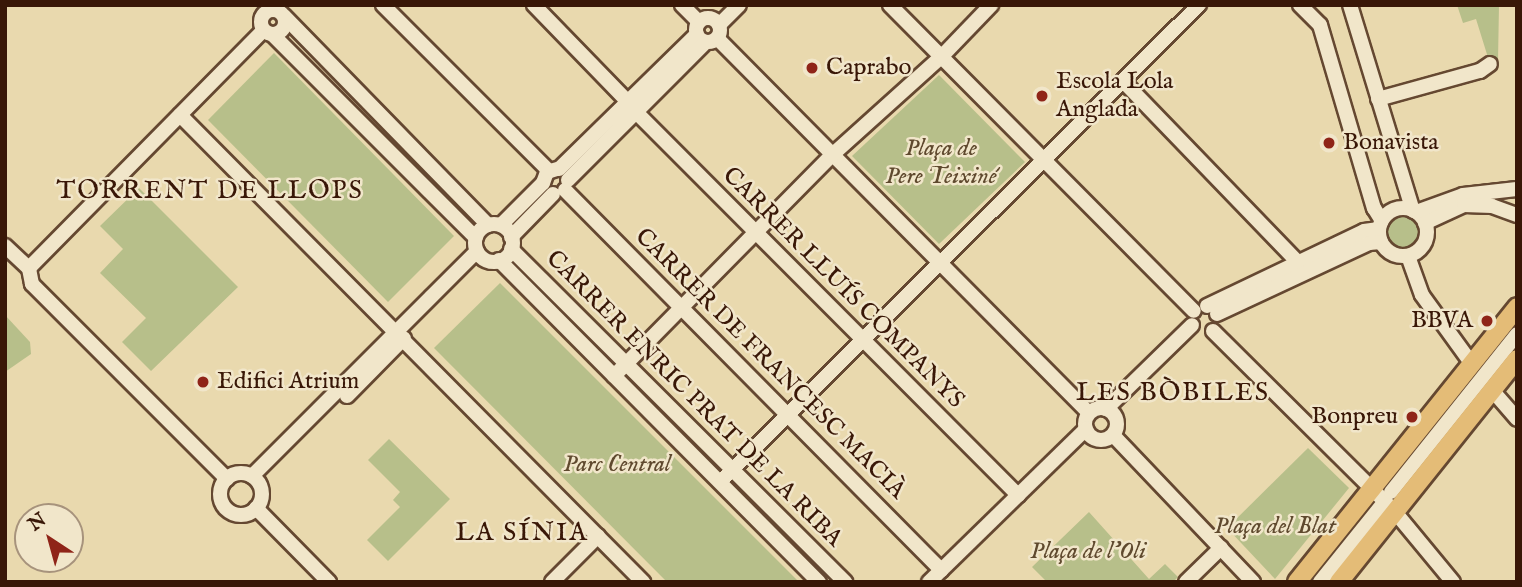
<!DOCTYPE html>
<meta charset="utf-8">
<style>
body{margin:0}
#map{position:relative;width:1522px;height:587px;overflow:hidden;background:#e9d9ae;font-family:"IM FELL English",serif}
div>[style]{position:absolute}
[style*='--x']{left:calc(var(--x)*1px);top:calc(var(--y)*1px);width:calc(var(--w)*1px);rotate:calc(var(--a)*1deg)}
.green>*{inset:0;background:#b7bf8a}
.round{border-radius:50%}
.roads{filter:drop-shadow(2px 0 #654831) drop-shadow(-2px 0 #654831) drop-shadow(0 2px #654831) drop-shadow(0 -2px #654831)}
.minor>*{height:14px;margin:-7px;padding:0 7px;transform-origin:7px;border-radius:7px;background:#f1e6ca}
.minor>.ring{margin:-7px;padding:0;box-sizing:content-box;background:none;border:14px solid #f1e6ca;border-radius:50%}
.major>*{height:18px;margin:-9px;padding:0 9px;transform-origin:9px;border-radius:9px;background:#e4bc77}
.dots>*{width:19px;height:19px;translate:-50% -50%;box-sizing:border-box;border:4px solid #f1e6ca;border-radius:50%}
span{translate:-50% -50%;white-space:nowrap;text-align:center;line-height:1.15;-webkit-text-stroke:5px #f1e6ca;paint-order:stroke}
.poi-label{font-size:24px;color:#391707}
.left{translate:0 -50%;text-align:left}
.right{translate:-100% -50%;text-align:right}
.park-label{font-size:24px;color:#5f492e;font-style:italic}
.street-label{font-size:24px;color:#391707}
.neighbourhood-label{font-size:26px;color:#391707;letter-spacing:2px}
.frame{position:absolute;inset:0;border:7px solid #391707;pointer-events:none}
.north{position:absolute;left:14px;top:503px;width:70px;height:70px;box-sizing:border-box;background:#f1e6ca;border:2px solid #a7937c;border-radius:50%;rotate:324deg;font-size:19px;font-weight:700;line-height:28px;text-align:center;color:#391707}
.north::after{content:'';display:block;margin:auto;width:24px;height:32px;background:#8f2418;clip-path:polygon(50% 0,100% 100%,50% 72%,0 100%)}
</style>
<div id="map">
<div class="green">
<i style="clip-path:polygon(1457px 5px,1499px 5px,1498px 61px,1490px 64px,1476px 19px,1463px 23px)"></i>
<i style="clip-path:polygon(274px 53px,454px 236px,388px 302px,208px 120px)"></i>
<i style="clip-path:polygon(939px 75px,1025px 162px,939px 244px,852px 156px)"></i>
<i style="clip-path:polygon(139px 188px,238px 287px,151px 371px,122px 342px,146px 318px,100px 273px,123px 249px,100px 226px)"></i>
<i class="round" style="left:1387px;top:217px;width:32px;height:32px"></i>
<i style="clip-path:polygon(500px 283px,799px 582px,667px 582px,434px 348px)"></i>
<i style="clip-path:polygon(5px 315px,30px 342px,31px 354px,5px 372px)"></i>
<i style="clip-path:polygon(389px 439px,450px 499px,388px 561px,367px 540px,400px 507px,393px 500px,400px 492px,368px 460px)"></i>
<i style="clip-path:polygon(1308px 448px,1349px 488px,1275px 579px,1227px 528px)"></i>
<i style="clip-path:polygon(1089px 512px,1149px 579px,1165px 564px,1178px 577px,1173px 582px,1047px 582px,1032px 567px)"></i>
</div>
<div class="roads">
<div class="minor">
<i style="--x:383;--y:5;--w:235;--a:45"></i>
<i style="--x:534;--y:5;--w:135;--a:45.9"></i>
<i style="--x:682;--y:5;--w:24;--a:45"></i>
<i style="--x:890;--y:5;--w:431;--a:45.2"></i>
<i style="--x:1300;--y:5;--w:28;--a:45"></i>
<i style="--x:1320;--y:25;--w:191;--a:73.6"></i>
<i style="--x:1374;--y:208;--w:15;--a:58"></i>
<i style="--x:1350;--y:5;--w:215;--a:73"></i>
<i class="ring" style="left:261px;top:10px;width:10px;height:10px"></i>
<i style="--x:284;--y:16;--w:292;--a:45.7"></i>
<i class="ring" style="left:696px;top:18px;width:10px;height:10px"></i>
<i style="--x:719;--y:25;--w:28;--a:-45"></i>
<i style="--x:272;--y:34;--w:288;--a:45"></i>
<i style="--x:717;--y:38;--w:528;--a:45.23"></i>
<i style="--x:1123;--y:81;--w:252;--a:46"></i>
<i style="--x:1378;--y:99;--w:106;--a:-15.4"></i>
<i style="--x:1480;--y:71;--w:12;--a:-35"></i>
<i style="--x:637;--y:113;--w:540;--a:45.08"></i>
<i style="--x:180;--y:115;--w:658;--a:45.25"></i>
<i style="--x:559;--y:169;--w:193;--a:-44.4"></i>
<i style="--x:568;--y:180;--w:195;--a:-45"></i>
<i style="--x:565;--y:190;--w:535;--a:45.3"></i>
<i class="ring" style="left:1379px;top:208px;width:34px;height:34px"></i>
<i style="--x:1416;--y:212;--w:50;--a:-19.9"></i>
<i style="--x:1463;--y:195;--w:54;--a:-6.3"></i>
<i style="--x:1425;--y:223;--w:43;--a:-24.8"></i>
<i style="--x:1464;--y:205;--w:28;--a:2"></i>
<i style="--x:1492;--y:206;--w:27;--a:20"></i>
<i class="ring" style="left:475px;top:224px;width:24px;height:24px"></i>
<i style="--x:501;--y:225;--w:59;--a:-45"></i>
<i style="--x:543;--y:183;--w:12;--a:-70"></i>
<i style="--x:547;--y:172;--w:10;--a:-17"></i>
<i style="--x:511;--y:237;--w:60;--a:-45.7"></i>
<i style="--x:5;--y:246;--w:33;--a:43"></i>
<i style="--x:511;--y:249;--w:472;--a:44.9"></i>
<i style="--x:1408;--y:256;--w:41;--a:70.3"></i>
<i style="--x:1422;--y:295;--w:85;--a:54.1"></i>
<i style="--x:499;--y:260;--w:454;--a:45.2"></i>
<i style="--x:1207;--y:306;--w:174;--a:-25.5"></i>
<i style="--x:1364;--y:231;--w:15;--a:-8"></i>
<i style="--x:1217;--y:314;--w:168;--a:-25"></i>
<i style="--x:1369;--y:243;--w:12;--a:-5"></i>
<i style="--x:1213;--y:331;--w:257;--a:44.8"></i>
<i style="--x:1395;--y:512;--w:91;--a:50.4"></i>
<i style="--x:614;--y:376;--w:309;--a:-45.4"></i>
<i style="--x:831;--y:156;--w:149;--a:-42"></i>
<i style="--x:942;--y:56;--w:71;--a:-46.1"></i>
<i style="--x:1492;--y:390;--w:38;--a:49"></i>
<i style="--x:347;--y:396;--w:81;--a:-45.5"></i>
<i class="ring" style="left:1085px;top:408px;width:18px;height:18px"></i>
<i style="--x:1106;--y:409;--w:120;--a:-44.3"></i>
<i style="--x:1113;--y:435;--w:203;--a:46.4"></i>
<i class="ring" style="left:220px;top:473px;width:28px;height:28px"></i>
<i style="--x:252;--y:476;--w:318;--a:-45"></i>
<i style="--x:227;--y:479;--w:276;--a:-135"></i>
<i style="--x:32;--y:284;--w:16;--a:-101"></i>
<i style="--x:29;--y:268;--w:334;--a:-45.4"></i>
<i style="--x:720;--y:482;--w:676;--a:-44.88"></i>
<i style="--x:1391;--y:492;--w:202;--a:-51.4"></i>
<i style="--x:256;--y:508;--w:104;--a:45.4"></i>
<i style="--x:552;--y:582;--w:65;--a:-45"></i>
<i style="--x:929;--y:582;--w:219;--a:-44.3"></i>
<i style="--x:1186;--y:582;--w:49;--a:-44.2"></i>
<i style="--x:1320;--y:582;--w:97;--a:-51.2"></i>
</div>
<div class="major">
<i style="--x:1297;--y:582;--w:352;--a:-51.3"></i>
<i style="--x:1339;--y:582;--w:285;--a:-51.4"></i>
</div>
</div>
<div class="dots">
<i style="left:812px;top:68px;background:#8f2418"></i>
<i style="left:1042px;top:96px;background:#8f2418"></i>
<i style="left:1329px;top:143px;background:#8f2418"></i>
<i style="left:1487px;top:321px;background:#8f2418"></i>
<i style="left:203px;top:382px;background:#8f2418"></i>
<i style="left:1412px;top:417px;background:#8f2418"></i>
</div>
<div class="poi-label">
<span class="left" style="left:826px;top:68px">Caprabo</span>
<span class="left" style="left:1056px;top:96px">Escola Lola<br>Anglada</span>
<span class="left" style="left:1343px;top:143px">Bonavista</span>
<span class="right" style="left:1473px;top:321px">BBVA</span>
<span class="left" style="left:217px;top:382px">Edifici Atrium</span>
<span class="right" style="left:1398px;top:417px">Bonpreu</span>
</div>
<div class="park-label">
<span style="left:941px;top:163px">Plaça de<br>Pere Teixiné</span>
<span style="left:617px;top:465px">Parc Central</span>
<span style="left:1275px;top:527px">Plaça del Blat</span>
<span style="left:1088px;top:552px">Plaça de l'Oli</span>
</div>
<div class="street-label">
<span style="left:843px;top:288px;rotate:45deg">CARRER LLUÍS COMPANYS</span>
<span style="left:770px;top:364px;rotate:45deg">CARRER DE FRANCESC MACIÀ</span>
<span style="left:694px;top:399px;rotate:45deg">CARRER ENRIC PRAT DE LA RIBA</span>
</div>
<div class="neighbourhood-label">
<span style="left:210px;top:191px">TORRENT DE LLOPS</span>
<span style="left:1173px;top:393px">LES BÒBILES</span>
<span style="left:522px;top:533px">LA SÍNIA</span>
</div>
<div class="frame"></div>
<div class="north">N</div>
</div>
